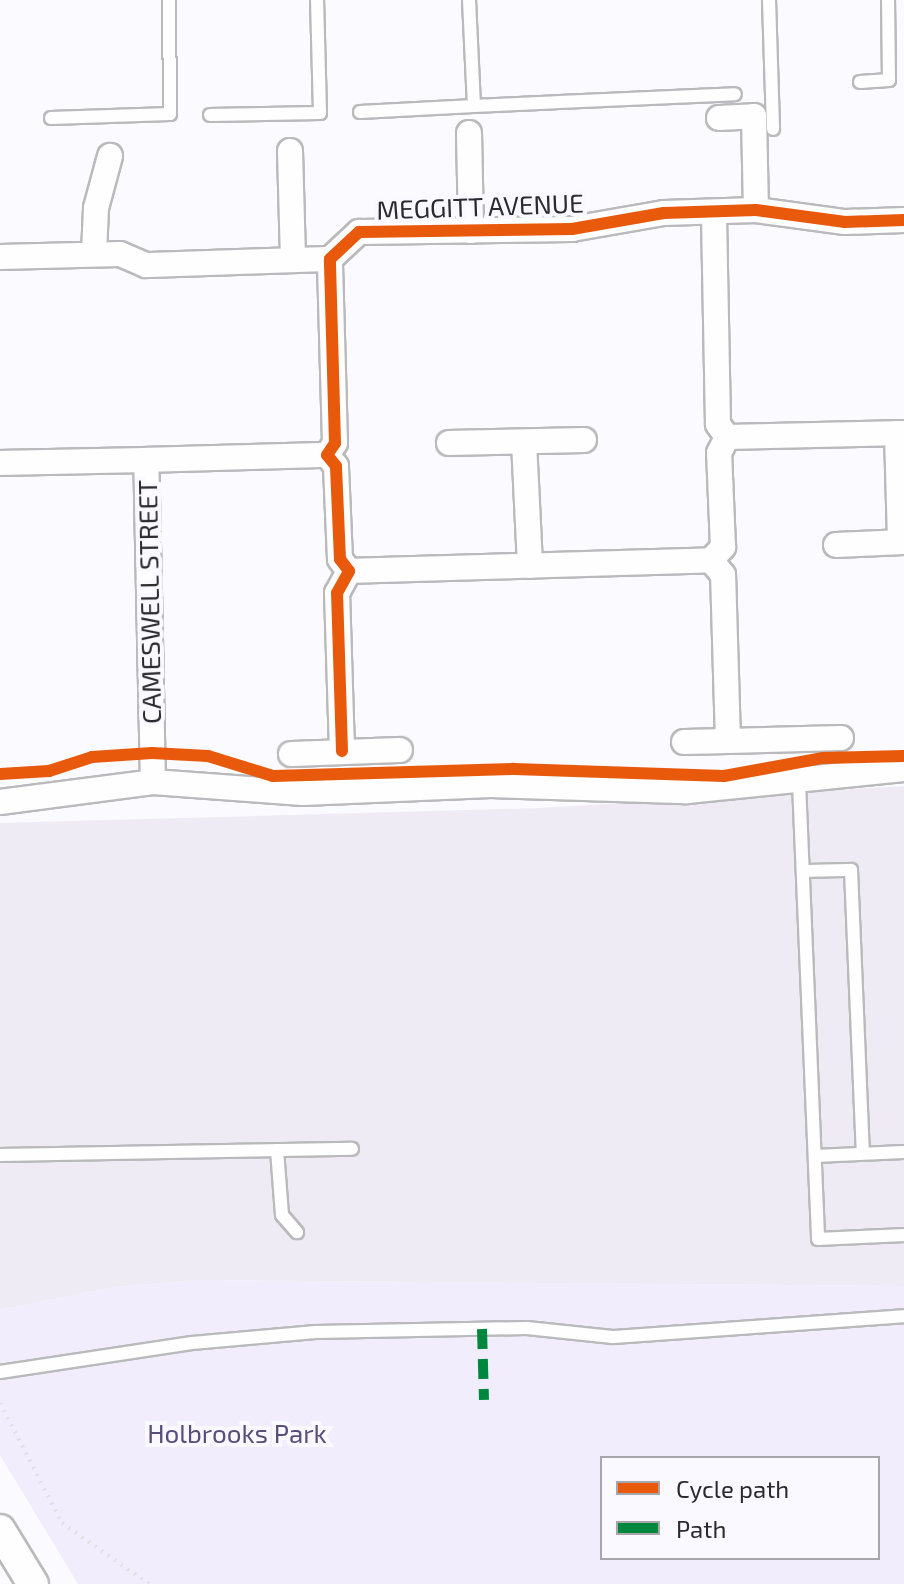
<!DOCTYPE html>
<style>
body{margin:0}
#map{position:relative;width:904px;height:1584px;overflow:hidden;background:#fbfafe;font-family:"Exo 2",sans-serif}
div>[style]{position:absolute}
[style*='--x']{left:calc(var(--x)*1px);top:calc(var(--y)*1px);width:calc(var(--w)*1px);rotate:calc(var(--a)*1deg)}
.built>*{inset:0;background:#eeebf5}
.green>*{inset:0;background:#f1edfd}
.path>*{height:4px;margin-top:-2px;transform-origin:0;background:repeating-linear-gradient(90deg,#e2e1e2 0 2px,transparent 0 8px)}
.roads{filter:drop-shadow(2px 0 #bababc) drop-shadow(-2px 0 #bababc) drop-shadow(0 2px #bababc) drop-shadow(0 -2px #bababc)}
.service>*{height:12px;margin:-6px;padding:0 6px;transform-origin:6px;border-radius:6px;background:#fefeff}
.minor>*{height:24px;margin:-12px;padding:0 12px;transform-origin:12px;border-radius:12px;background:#fefeff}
.tertiary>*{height:30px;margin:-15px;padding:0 15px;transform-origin:15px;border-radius:15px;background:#fefeff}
.quiet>*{height:10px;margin-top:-5px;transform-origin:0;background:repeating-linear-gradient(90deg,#00873e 0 20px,transparent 0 30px)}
.cycleway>*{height:12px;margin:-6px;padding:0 6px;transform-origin:6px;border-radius:6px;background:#e8590c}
span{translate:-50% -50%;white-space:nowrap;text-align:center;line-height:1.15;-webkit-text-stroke:8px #faf9ff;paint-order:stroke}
.street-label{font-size:26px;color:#2b2a2d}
.park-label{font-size:26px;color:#594e7a}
.legend{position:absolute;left:600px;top:1456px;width:280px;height:104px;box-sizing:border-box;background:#faf9ff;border:2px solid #a7a6ab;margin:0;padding:10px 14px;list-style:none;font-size:24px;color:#2b2a2d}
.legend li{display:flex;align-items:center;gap:16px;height:40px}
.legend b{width:40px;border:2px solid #a7a6ab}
</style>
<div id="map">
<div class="built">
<i style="clip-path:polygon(904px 786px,904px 1286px,199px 1280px,115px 1287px,0 1310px,0 823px,540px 808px)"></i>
</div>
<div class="green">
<i style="clip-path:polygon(evenodd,199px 1280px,904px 1286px,904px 1584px,78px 1584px,0 1455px,0 1310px,115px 1287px,199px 1280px,602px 1458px,878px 1458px,878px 1558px,602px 1558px,602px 1458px)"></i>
</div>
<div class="path">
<i style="--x:0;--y:1403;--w:135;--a:62.7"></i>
<i style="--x:62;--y:1523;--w:106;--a:35"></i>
</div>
<div class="roads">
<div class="service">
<i style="--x:769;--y:0;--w:129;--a:88.2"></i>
<i style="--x:860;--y:82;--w:29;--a:-4"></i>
<i style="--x:889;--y:80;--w:80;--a:-90.7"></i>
<i style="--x:474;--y:106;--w:261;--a:-2.6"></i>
<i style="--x:360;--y:112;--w:114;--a:-3"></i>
<i style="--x:474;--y:106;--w:106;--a:-92.7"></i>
<i style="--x:210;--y:115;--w:110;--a:-1"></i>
<i style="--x:320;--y:113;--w:113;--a:-91.5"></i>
<i style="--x:51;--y:118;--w:119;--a:-1.9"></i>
<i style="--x:170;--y:114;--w:114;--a:-90.5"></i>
<i style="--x:799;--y:783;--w:456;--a:87.6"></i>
<i style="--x:818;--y:1239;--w:86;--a:-2.7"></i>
<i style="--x:803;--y:871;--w:48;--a:-1.2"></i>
<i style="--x:851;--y:870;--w:283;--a:87.6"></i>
<i style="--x:277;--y:1150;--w:65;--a:85.6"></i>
<i style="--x:282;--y:1215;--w:23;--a:49"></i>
<i style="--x:0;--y:1155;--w:352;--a:-1"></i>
<i style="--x:815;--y:1156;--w:89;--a:-2.6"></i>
<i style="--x:0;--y:1372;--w:194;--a:-8.6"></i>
<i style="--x:192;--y:1343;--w:124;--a:-5.1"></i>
<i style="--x:316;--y:1332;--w:211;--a:-1.1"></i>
<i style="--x:527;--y:1328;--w:86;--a:6"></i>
<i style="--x:613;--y:1337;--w:292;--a:-4.1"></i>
</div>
<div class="minor">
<i style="--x:719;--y:118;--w:35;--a:-3"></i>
<i style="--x:754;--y:116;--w:94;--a:88.8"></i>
<i style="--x:469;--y:133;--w:98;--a:88.8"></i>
<i style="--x:290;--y:151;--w:109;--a:88.4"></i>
<i style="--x:94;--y:254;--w:46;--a:-87.5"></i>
<i style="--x:96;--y:208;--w:54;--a:-74.9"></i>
<i style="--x:0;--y:257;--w:120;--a:-1.4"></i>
<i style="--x:120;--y:254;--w:28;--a:23"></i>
<i style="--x:146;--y:265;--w:184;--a:-1.9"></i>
<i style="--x:897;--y:433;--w:109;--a:88.4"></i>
<i style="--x:727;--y:437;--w:177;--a:-1.3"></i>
<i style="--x:524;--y:442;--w:124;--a:87.2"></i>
<i style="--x:449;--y:443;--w:135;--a:-1.3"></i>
<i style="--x:0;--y:463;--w:146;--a:-1.2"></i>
<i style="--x:836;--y:545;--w:68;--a:-2.5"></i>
<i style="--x:711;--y:560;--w:18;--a:-47"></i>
<i style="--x:723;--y:547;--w:94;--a:-92.4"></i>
<i style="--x:719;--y:453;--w:18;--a:-63"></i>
<i style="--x:727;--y:437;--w:16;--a:-125"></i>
<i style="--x:718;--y:424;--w:212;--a:-91.1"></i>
<i style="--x:349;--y:571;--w:362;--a:-1.7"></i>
<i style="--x:728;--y:741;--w:113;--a:-1.5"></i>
<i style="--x:684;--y:742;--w:44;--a:-1.3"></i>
<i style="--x:728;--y:741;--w:166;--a:-91.7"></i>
<i style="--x:723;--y:575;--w:19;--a:-129"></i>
<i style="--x:342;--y:751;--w:158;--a:-91.8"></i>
<i style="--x:337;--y:593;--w:25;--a:-61"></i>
<i style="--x:349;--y:571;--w:15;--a:-127"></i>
<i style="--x:340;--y:559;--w:93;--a:-92.5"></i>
<i style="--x:336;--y:466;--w:14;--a:-129"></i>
<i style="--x:327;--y:455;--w:14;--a:-56"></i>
<i style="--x:335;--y:443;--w:184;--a:-91.6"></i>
<i style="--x:330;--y:259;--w:40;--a:-43"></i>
<i style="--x:359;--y:232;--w:213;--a:-0.8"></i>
<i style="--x:572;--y:229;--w:93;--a:-9.9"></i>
<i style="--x:664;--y:213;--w:92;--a:-1.9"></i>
<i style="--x:756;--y:210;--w:90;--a:7.7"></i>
<i style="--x:845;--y:222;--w:59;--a:-1.9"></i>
<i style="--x:291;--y:754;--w:109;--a:-2.1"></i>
<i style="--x:153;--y:782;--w:322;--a:-91.2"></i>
<i style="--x:146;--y:460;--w:181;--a:-1.6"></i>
<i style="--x:0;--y:802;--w:154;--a:-7.4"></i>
<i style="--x:153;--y:782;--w:150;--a:4.2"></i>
<i style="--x:303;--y:793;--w:188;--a:-2.4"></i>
<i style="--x:491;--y:785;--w:196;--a:1.8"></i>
<i style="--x:687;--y:791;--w:218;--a:-5.8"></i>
</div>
<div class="tertiary">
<i style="--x:0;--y:1530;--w:63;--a:58.6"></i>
</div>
</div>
<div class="quiet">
<i style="--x:482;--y:1329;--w:71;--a:88.4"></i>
</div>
<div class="cycleway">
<i style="--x:342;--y:751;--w:158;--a:-91.8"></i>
<i style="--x:337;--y:593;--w:25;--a:-61"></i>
<i style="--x:349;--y:571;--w:15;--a:-127"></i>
<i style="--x:340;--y:559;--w:93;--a:-92.5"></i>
<i style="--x:336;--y:466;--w:14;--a:-129"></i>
<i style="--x:327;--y:455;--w:14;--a:-56"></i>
<i style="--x:335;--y:443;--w:184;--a:-91.6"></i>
<i style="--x:330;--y:259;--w:40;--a:-43"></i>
<i style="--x:359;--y:232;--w:213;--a:-0.8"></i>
<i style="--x:572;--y:229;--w:93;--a:-9.9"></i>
<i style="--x:664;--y:213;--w:92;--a:-1.9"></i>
<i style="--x:756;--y:210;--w:90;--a:7.7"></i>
<i style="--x:845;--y:222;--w:59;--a:-1.9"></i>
<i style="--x:0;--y:774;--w:49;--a:-3.5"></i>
<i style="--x:49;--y:771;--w:45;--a:-18"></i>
<i style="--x:92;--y:757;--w:60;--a:-3.8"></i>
<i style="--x:152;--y:753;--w:56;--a:3.1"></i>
<i style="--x:208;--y:756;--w:68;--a:17.1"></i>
<i style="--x:273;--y:776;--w:241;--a:-1.7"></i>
<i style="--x:514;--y:769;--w:210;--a:1.9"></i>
<i style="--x:724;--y:776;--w:101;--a:-10.3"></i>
<i style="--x:823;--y:758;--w:81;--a:-1.4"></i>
</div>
<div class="street-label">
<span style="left:480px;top:206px;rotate:-2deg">MEGGITT AVENUE</span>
<span style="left:149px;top:602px;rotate:-91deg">CAMESWELL STREET</span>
</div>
<div class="park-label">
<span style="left:237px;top:1433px">Holbrooks Park</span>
</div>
<ul class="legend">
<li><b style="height:10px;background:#e8590c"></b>Cycle path</li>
<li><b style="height:10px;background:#00873e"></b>Path</li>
</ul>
</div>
